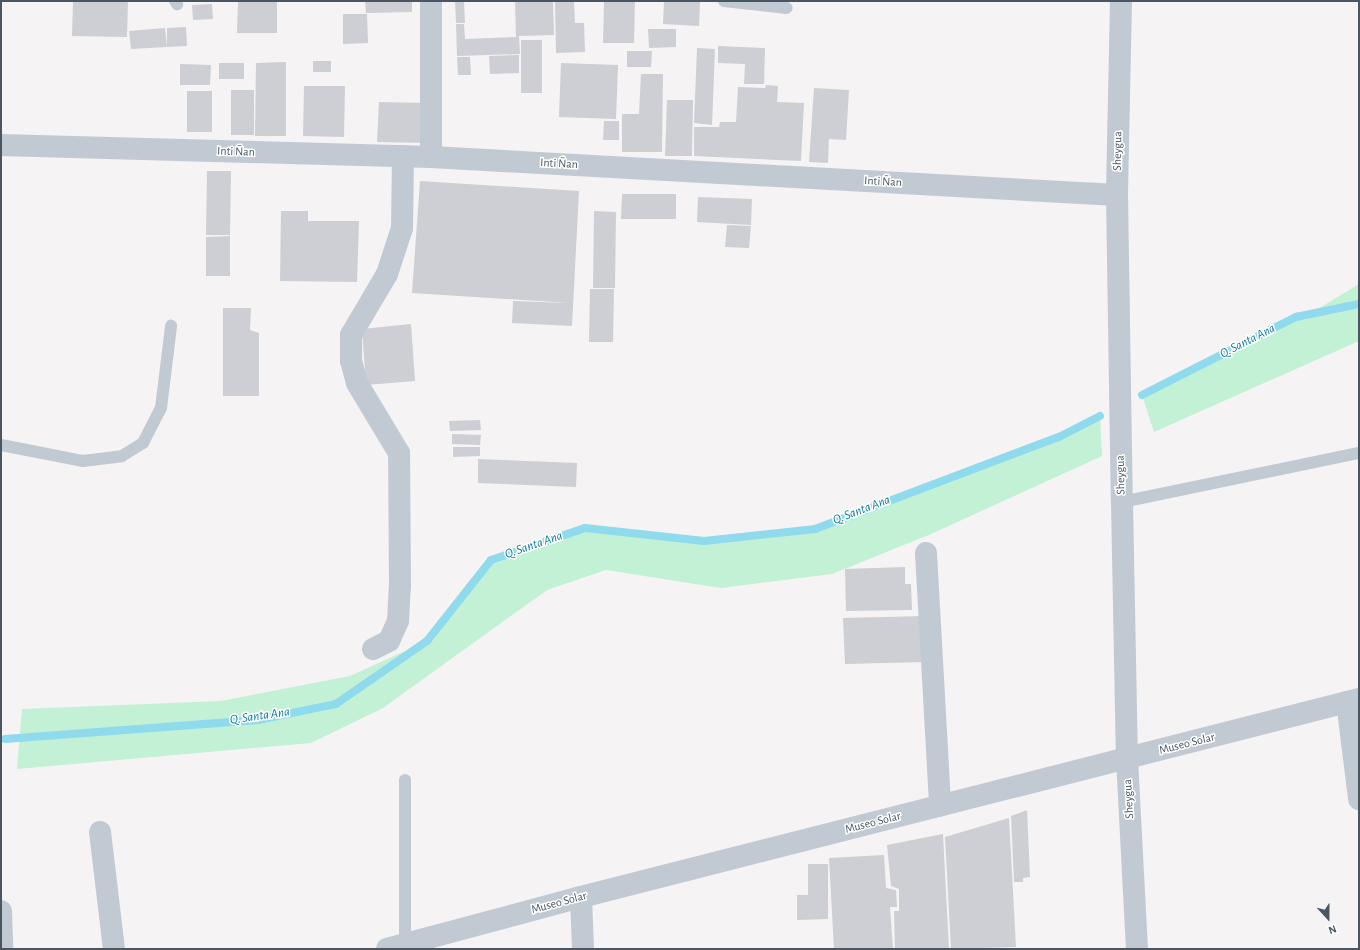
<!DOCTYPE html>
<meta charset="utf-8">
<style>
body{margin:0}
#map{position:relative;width:1360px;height:950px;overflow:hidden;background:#f5f3f3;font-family:"Alegreya Sans",sans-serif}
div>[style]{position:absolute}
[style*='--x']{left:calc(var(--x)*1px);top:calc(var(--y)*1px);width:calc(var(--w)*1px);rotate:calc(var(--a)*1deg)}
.green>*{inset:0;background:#c3f1d5}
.stream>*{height:8px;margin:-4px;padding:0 4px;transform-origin:4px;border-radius:4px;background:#90daee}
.building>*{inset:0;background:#cdcfd5}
.service>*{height:12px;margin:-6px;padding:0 6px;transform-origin:6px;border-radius:6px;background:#c1cad2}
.minor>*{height:22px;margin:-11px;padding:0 11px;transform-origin:11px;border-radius:11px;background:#c1cad2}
span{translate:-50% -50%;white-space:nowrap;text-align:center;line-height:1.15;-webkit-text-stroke:3px #fff;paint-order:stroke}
.street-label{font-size:12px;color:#4a5661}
.water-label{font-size:13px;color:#0c7c9b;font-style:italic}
.frame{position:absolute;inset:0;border:2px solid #4a5661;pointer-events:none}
.north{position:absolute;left:1308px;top:898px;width:40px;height:40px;-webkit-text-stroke:3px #fff;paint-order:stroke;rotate:159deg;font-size:11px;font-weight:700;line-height:16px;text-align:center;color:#4a5661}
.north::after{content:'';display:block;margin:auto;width:14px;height:18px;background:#4a5661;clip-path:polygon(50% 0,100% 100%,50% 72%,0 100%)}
</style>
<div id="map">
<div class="green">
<i style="clip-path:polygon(1359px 284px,1359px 341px,1154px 432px,1142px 395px,1308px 315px)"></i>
<i style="clip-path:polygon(1100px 416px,1102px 456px,931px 534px,832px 574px,721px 588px,606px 570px,547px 590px,383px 708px,311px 743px,17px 769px,22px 709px,221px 701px,350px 676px,427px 641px,491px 560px,585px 528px,704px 541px,815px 529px,1059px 437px)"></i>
</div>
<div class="stream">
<i style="--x:1142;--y:395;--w:173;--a:-26.9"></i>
<i style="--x:1296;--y:317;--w:64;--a:-11.7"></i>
<i style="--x:5;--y:739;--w:254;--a:-4.3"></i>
<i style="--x:258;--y:720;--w:80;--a:-11.6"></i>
<i style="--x:336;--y:704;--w:111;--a:-34.7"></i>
<i style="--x:427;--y:641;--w:103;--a:-51.7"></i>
<i style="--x:491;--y:560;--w:99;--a:-18.8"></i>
<i style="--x:585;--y:528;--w:120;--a:6.2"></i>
<i style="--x:704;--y:541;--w:112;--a:-6.2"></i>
<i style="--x:815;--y:529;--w:261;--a:-20.7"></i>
<i style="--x:1059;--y:437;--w:46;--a:-27.1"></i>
</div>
<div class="building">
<i style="clip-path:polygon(73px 1px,128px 1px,127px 37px,72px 36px)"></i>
<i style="clip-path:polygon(238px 1px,277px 1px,277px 33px,237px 33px)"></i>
<i style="clip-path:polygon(365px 1px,412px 1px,412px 12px,366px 13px)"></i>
<i style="clip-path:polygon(455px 1px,464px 1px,465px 23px,456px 23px)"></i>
<i style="clip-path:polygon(515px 1px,553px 1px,554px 35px,519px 36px,520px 54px,457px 56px,456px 24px,464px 24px,465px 39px,516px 37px)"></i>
<i style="clip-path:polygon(555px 1px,574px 1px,575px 23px,584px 23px,585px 52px,556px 53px)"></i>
<i style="clip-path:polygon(604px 1px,635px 1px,634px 43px,603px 43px)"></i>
<i style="clip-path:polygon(664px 1px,700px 1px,699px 26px,663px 24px)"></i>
<i style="clip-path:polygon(212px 4px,213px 19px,193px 20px,192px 5px)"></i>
<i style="clip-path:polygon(343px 14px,367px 14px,368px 43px,343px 44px)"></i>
<i style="clip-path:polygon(186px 27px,187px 46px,167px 47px,167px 28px)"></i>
<i style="clip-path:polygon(165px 28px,167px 47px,131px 49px,129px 31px)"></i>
<i style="clip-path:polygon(648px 29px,676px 29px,676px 47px,649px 48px)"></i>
<i style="clip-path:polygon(521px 40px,542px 40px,542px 93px,521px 93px)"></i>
<i style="clip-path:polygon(718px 46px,765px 48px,764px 84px,744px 84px,745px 64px,718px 63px)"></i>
<i style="clip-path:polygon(697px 48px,715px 49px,712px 125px,694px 123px)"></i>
<i style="clip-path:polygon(627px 51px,652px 51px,651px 67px,627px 67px)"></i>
<i style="clip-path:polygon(519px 55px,519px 73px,490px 74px,489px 56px)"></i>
<i style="clip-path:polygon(457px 57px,470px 57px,471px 75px,458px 75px)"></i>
<i style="clip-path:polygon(313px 61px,331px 61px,331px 72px,313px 72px)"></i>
<i style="clip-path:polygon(286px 62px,286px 136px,255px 136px,256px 63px)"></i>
<i style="clip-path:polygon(219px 63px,244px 63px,244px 79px,219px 79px)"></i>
<i style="clip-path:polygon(561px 63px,618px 65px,616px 119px,559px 117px)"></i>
<i style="clip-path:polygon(180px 64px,211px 65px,210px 85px,180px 85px)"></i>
<i style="clip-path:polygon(641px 74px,663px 74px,662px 152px,622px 152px,622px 114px,639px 114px)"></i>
<i style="clip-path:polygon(766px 85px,778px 86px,777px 102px,804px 103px,801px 161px,694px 156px,694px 127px,719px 127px,720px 122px,736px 122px,738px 87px,765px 88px)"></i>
<i style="clip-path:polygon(304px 86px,345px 86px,344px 137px,303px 136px)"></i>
<i style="clip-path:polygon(814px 88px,849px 90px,846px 140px,829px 139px,828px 163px,809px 162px)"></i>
<i style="clip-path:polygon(231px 90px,254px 90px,254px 135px,231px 135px)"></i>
<i style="clip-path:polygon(187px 91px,212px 91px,212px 132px,187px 132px)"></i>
<i style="clip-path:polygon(667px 100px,693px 100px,692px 156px,665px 156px)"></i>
<i style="clip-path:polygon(379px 102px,428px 103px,427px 143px,377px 142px)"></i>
<i style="clip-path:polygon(604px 121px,619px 121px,619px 140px,603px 140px)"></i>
<i style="clip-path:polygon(207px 171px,231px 171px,230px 235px,206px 235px)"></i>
<i style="clip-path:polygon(420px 181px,579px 191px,572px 326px,512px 323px,513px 301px,570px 303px,412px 293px)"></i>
<i style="clip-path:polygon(622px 194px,676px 194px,676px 219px,621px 219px)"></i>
<i style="clip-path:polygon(698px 197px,752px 199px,751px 225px,697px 222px)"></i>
<i style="clip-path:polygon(281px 211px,308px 211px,308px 221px,359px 221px,357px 282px,280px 281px)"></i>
<i style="clip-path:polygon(594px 211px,616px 212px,615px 288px,593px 288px)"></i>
<i style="clip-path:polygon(727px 225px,751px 226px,749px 248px,725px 247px)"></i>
<i style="clip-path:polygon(230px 236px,230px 276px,206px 276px,206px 237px)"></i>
<i style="clip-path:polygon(590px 289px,614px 289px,613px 342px,589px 342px)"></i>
<i style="clip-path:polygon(223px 308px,251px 308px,250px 330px,259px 333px,259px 396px,223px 396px)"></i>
<i style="clip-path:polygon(411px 324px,415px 381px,366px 385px,362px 329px)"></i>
<i style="clip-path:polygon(480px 420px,481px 430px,450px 431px,449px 421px)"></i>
<i style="clip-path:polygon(452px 434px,481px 435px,480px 445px,452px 444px)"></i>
<i style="clip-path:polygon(453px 447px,480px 447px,480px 456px,453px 457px)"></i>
<i style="clip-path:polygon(478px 459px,577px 463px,576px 487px,478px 483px)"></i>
<i style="clip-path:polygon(905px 567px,905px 584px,911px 584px,912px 610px,846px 611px,845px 569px)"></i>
<i style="clip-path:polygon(924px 616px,925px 662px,845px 664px,843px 618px)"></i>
<i style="clip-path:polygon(1027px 810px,1030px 877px,1023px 878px,1023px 882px,1014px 882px,1011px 816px)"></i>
<i style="clip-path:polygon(1009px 818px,1016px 947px,951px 949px,945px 837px)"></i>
<i style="clip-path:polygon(943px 834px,949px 949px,895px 949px,894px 911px,899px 911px,899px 889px,891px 886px,887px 845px)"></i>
<i style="clip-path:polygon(884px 855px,886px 888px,896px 890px,897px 907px,890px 907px,893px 949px,834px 949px,829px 858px)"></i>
<i style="clip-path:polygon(808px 864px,828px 864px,828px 919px,797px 920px,797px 895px,808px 895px)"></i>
</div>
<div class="service">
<i style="--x:175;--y:1;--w:4;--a:56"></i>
<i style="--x:724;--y:1;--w:63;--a:6.3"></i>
<i style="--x:1;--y:445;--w:84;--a:11"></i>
<i style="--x:83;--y:461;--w:39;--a:-7"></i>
<i style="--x:122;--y:456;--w:25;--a:-32"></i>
<i style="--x:143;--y:443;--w:39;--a:-63"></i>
<i style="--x:161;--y:408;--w:83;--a:-83"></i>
<i style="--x:1122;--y:502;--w:242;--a:-11.7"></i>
<i style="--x:405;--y:780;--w:164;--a:90"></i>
</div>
<div class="minor">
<i style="--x:1121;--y:1;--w:194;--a:91.2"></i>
<i style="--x:1117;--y:195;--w:307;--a:89.1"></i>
<i style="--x:1122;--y:502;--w:257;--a:88.9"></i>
<i style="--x:1127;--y:759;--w:190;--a:87"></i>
<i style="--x:1;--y:145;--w:430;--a:1.6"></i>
<i style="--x:431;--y:157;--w:687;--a:3.17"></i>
<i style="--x:431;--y:157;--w:156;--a:-90"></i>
<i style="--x:926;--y:553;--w:253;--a:86.8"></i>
<i style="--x:373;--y:649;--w:18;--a:-27"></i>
<i style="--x:389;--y:641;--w:22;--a:-66"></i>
<i style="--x:398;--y:621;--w:34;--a:-87"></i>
<i style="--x:400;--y:587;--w:134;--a:-90.4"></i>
<i style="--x:399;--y:453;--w:82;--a:-121"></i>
<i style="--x:357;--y:383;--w:23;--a:-105"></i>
<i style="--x:351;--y:361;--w:26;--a:-90"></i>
<i style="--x:351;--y:335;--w:71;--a:-59.5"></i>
<i style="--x:387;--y:274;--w:48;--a:-71.9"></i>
<i style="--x:402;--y:228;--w:72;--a:-89.2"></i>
<i style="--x:1347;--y:702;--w:98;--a:82.9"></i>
<i style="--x:100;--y:832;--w:118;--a:83.2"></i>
<i style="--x:581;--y:897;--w:52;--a:87.8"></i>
<i style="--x:1;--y:911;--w:38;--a:88"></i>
<i style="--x:387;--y:949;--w:201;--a:-15"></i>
<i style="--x:581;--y:897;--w:803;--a:-14.28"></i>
</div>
<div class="street-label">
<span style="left:1118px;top:151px;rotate:-89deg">Sheygua</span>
<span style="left:236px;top:152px;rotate:2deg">Inti Ñan</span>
<span style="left:559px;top:164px;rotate:3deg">Inti Ñan</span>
<span style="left:883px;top:182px;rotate:3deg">Inti Ñan</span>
<span style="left:1121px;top:475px;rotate:-91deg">Sheygua</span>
<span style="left:1187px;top:744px;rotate:-14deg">Museo Solar</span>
<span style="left:1129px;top:799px;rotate:-93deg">Sheygua</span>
<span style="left:873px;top:823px;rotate:-14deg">Museo Solar</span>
<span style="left:559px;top:903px;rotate:-15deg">Museo Solar</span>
</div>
<div class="water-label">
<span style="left:1248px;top:342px;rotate:-27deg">Q. Santa Ana</span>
<span style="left:862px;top:511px;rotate:-21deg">Q. Santa Ana</span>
<span style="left:534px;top:546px;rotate:-19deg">Q. Santa Ana</span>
<span style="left:260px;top:717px;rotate:-8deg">Q. Santa Ana</span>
</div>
<div class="frame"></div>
<div class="north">N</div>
</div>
